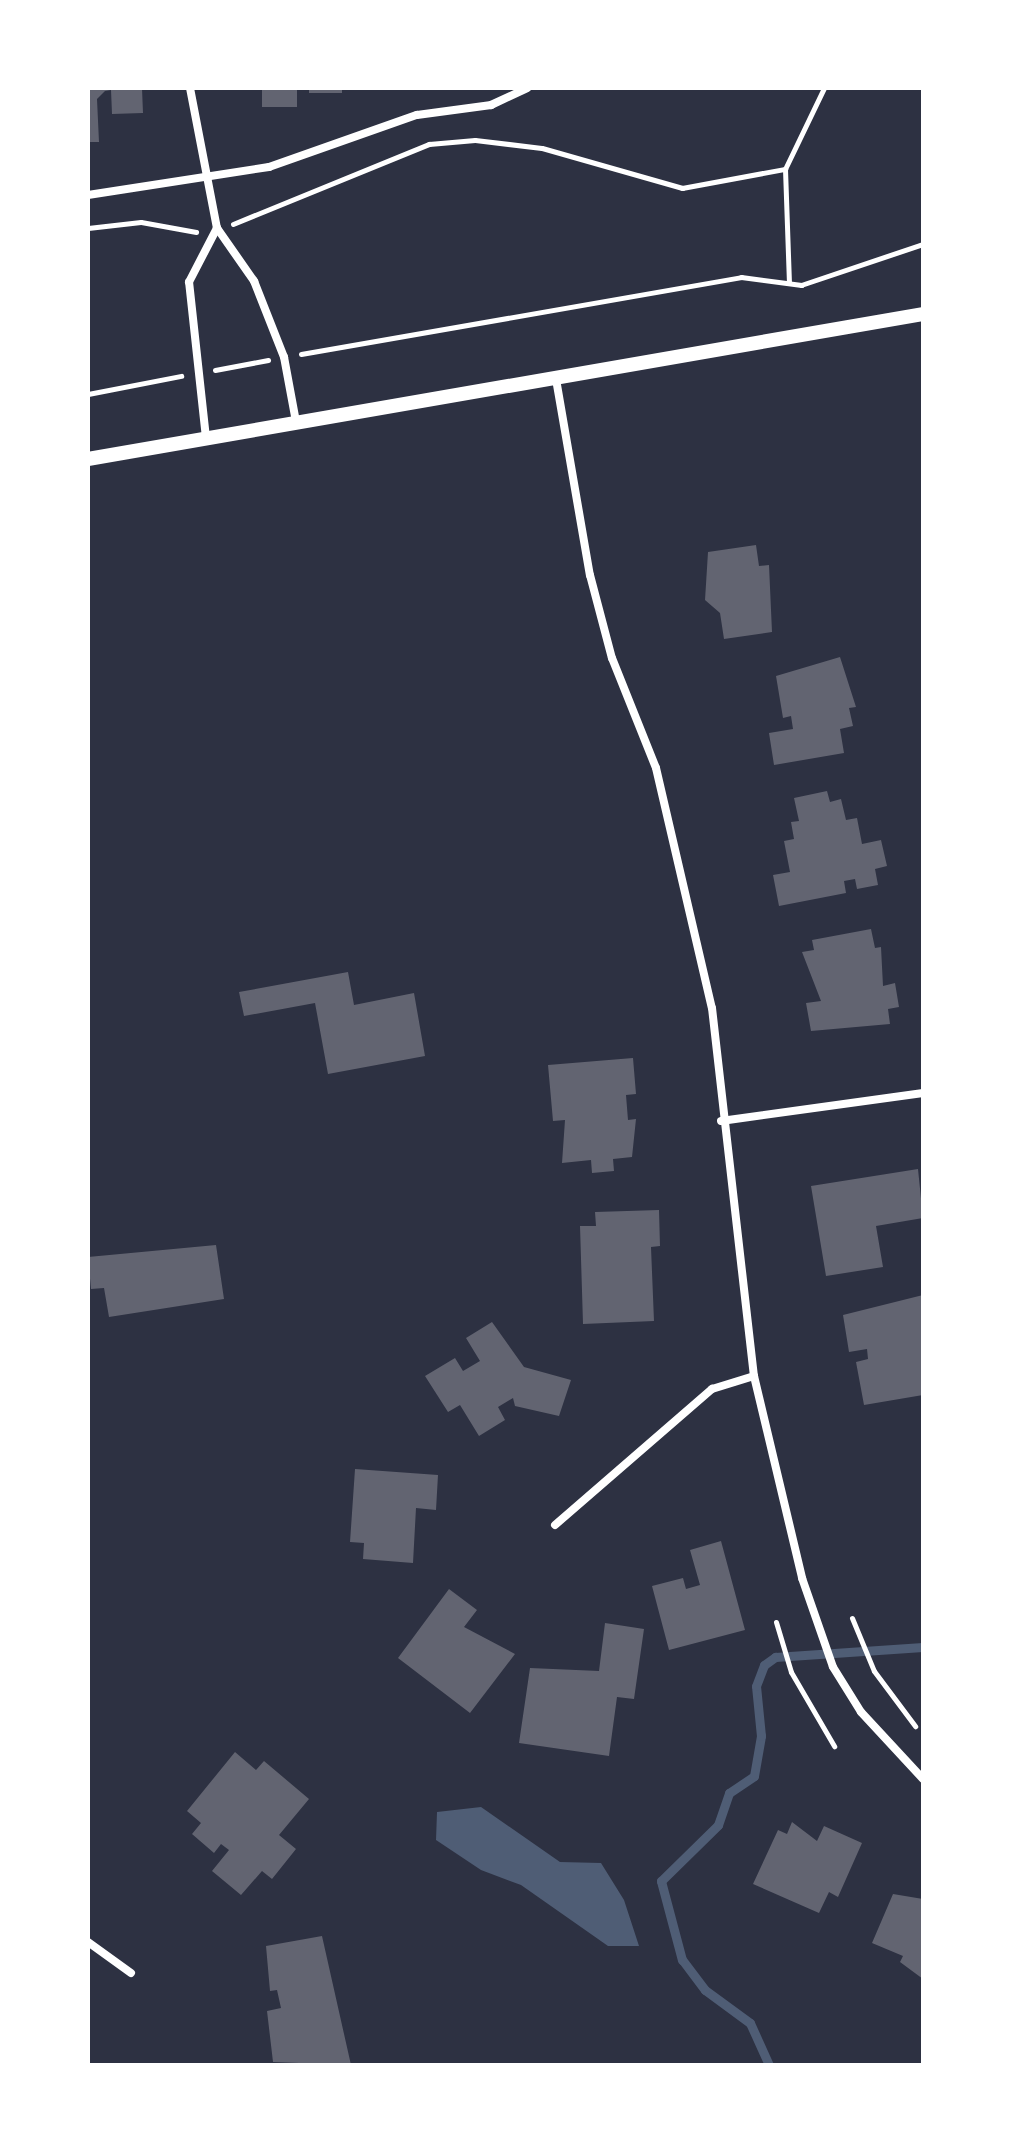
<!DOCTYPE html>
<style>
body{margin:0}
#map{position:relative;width:1011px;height:2153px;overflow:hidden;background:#2d3142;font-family:Georgia,serif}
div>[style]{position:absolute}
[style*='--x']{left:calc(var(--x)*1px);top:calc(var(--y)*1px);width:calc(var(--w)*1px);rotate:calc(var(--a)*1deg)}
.water>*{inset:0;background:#4f5d75}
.stream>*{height:9px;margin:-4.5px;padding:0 4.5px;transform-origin:4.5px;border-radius:4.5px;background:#4f5d75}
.building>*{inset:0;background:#626471}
.path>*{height:5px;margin:-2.5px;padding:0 2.5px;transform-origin:2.5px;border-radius:2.5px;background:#fff}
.minor>*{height:8px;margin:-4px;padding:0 4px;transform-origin:4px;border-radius:4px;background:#fff}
.tertiary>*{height:14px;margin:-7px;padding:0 7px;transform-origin:7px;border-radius:7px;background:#fff}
span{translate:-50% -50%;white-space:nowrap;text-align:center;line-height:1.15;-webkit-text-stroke:6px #fff;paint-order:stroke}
.frame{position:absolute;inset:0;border:90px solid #fff;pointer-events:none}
</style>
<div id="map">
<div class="water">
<i style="clip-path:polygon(481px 1807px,560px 1862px,601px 1863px,624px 1900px,639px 1946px,608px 1946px,521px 1885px,481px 1870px,436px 1840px,437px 1812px)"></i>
</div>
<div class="stream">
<i style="--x:769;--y:2065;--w:46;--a:-114.3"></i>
<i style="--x:750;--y:2023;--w:56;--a:-143.7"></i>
<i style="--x:705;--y:1990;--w:38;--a:-127"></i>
<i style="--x:682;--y:1960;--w:82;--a:-104.9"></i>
<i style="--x:661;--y:1881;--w:80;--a:-44.5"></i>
<i style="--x:718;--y:1825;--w:34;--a:-71"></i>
<i style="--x:729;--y:1793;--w:30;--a:-34"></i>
<i style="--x:754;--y:1776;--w:41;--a:-80.1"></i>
<i style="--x:761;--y:1736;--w:50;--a:-95.7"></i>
<i style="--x:756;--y:1686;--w:22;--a:-69"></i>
<i style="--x:764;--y:1665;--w:14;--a:-36"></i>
<i style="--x:775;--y:1657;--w:148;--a:-3.9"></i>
</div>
<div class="building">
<i style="clip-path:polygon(88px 88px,142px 88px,143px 113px,112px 114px,111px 90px,105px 91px,97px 99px,99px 142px,88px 142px)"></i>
<i style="clip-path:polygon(262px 88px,297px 88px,297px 107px,262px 107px)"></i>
<i style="clip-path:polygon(309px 88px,342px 88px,342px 93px,309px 93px)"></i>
<i style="clip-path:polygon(756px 545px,759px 566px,769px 565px,772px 632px,724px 639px,720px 613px,705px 600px,708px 552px)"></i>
<i style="clip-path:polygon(840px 657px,856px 707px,849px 708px,853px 726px,840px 729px,844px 753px,774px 765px,769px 733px,793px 729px,791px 716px,783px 718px,776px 676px)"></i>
<i style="clip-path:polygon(827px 791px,830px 802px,841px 799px,846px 820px,857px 818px,862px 844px,881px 840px,887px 866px,875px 869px,878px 885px,857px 889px,855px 879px,844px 881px,846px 893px,779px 906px,773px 875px,790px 872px,784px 841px,794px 839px,791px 822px,799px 821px,794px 798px)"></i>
<i style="clip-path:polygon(871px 929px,875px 948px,881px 947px,883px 986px,895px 983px,899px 1007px,888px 1009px,890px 1024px,811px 1031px,806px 1003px,821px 1001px,802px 952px,814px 950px,812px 940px)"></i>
<i style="clip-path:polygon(348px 972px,354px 1005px,414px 993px,425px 1056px,328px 1074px,315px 1003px,244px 1016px,239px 992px)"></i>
<i style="clip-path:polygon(633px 1058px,636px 1094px,626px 1095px,628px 1120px,636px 1119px,632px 1157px,613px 1159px,614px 1171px,592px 1173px,591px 1160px,562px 1163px,565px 1120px,553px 1121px,548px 1065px)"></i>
<i style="clip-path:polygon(918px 1169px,923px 1218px,876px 1226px,883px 1267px,826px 1276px,811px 1186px)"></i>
<i style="clip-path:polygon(659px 1210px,660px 1246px,651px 1247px,654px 1321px,583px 1324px,580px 1226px,596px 1226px,595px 1212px)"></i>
<i style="clip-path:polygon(216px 1245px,224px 1299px,109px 1317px,104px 1288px,91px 1289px,88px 1257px)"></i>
<i style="clip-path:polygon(923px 1295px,923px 1395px,864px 1405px,856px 1362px,868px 1359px,867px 1349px,849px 1352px,843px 1315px)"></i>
<i style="clip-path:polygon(492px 1322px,524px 1367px,571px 1380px,559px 1416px,515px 1406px,513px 1398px,498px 1407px,505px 1420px,479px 1436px,460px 1405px,448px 1412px,425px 1376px,455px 1358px,463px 1371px,480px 1361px,466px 1338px)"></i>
<i style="clip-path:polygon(355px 1469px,438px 1475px,436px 1510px,416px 1508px,413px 1563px,363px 1559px,364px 1543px,350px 1542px)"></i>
<i style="clip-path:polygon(721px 1541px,745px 1630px,669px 1650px,652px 1586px,683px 1578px,686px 1589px,700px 1585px,690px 1550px)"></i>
<i style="clip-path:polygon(449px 1589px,477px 1610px,464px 1627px,515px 1654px,470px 1713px,398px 1658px)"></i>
<i style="clip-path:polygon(605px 1623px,644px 1629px,634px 1699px,617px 1697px,609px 1756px,519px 1743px,530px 1668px,599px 1671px)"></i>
<i style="clip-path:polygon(235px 1752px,256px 1770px,264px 1761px,309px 1799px,279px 1835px,296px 1849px,272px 1879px,262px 1871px,241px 1895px,212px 1871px,229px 1850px,221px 1844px,214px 1853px,192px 1834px,201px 1823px,187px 1811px)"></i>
<i style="clip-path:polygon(792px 1822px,817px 1841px,824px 1826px,862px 1843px,838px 1897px,829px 1892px,819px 1913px,753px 1884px,778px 1830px,787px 1834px)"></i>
<i style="clip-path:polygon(893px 1894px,923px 1899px,923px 1979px,900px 1962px,903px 1956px,872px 1943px)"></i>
<i style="clip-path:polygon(322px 1936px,351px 2065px,273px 2062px,267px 2011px,281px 2008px,277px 1990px,270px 1991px,266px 1946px)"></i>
</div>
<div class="path">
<i style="--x:785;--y:169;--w:113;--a:88"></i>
<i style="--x:233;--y:224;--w:212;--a:-22.2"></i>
<i style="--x:429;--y:144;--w:46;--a:-5"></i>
<i style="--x:475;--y:140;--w:67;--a:6.8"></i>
<i style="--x:542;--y:148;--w:146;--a:15.9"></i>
<i style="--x:682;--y:188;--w:105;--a:-10.5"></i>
<i style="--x:785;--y:169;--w:90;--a:-64.3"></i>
<i style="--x:88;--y:228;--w:53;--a:-6.5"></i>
<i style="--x:141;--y:222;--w:56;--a:10.3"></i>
<i style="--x:301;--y:354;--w:447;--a:-9.9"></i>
<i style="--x:741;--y:277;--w:61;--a:7.6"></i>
<i style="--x:801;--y:285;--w:129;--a:-18.6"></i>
<i style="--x:215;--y:370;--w:54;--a:-10.7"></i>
<i style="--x:88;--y:394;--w:95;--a:-11"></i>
<i style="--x:852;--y:1618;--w:57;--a:67.5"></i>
<i style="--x:874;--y:1671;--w:69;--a:53.3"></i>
<i style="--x:776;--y:1622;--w:52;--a:73.3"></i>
<i style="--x:791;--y:1672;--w:86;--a:59.8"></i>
</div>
<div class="minor">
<i style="--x:190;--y:88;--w:143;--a:79.1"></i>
<i style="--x:217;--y:228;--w:65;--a:55.1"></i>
<i style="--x:254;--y:281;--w:82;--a:68.5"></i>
<i style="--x:284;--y:357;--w:66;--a:79.5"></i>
<i style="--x:88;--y:195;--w:183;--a:-8.8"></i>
<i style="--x:269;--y:167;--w:157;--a:-19.4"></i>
<i style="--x:417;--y:115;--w:75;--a:-7.7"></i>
<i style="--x:491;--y:105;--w:40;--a:-25"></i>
<i style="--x:556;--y:379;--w:199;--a:80.2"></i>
<i style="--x:590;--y:575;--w:86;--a:75.2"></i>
<i style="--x:612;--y:658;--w:118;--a:68.2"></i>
<i style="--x:656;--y:768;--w:246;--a:76.9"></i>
<i style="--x:712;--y:1008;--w:370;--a:83.5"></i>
<i style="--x:754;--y:1376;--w:208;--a:76.6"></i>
<i style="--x:802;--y:1578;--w:94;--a:70.8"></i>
<i style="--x:833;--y:1667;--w:53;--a:58.1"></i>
<i style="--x:861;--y:1712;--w:91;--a:47.2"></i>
<i style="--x:206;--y:438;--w:157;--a:-96.2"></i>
<i style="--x:189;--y:282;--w:61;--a:-62.6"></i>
<i style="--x:721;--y:1121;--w:204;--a:-7.9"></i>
<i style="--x:555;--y:1525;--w:208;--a:-40.9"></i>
<i style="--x:712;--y:1389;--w:44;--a:-17.2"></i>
<i style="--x:88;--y:1942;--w:53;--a:35.8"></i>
</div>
<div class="tertiary">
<i style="--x:88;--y:459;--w:847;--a:-9.85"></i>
</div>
<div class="frame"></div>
</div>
